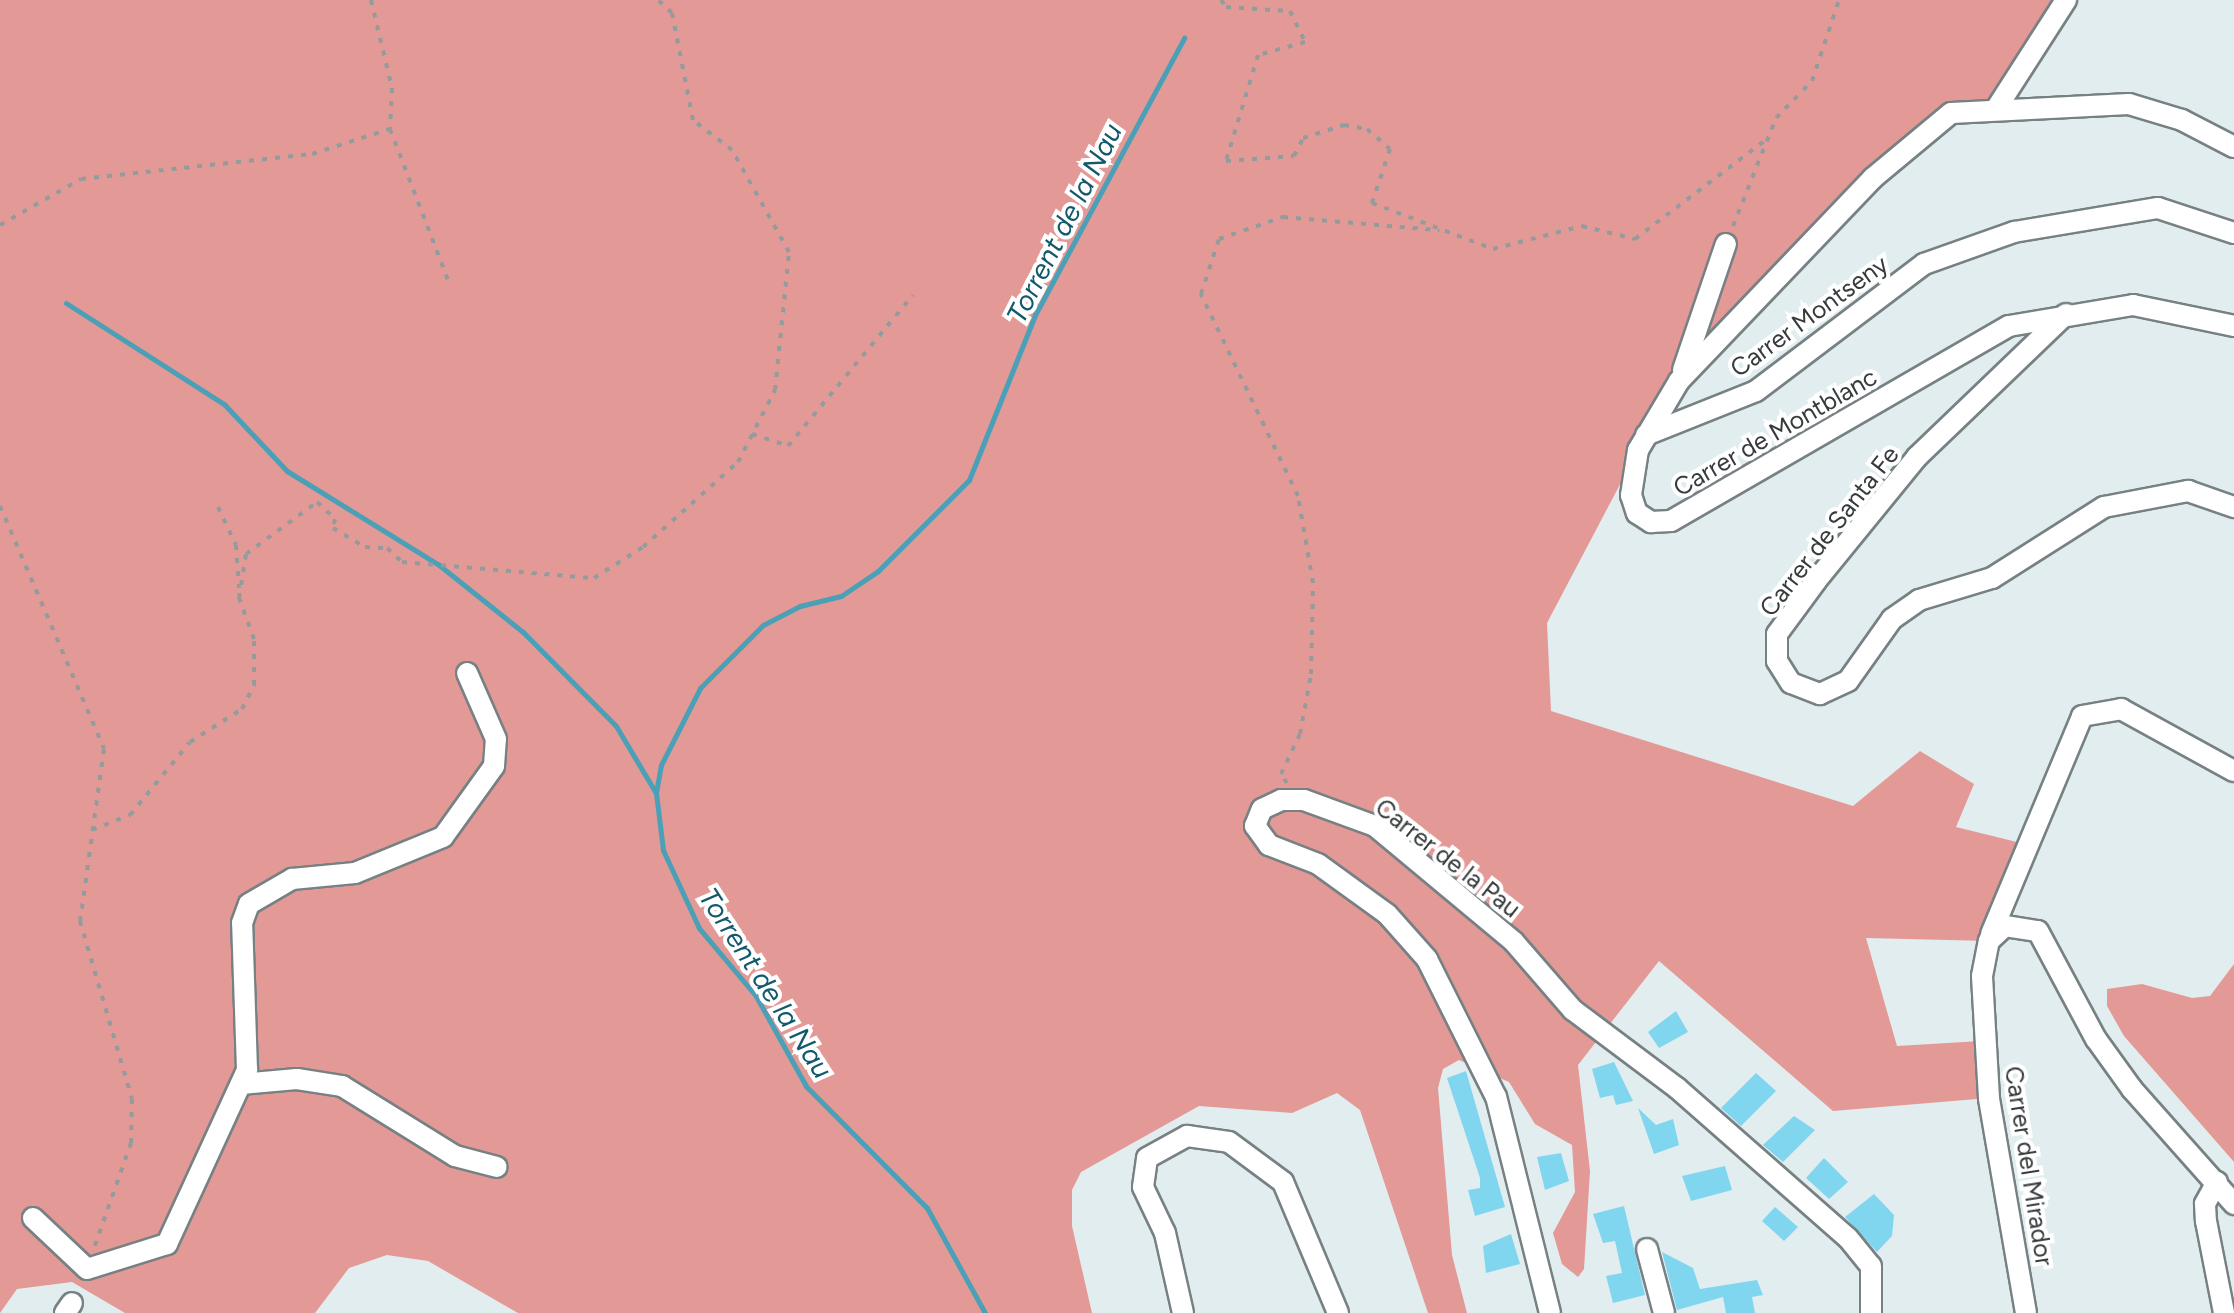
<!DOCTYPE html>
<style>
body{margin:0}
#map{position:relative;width:2234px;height:1313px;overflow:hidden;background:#e2edf0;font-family:Figtree,sans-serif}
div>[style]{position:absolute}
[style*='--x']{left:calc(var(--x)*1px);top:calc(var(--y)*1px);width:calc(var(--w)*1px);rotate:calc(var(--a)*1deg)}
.forest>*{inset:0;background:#e39996}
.stream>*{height:5px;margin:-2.5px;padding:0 2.5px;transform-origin:2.5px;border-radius:2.5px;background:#49a0b7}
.building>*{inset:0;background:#80d6ee}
.path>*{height:4px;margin-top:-2px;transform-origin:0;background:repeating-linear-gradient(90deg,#949b9d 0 5px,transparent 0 13px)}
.roads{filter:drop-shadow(2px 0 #778184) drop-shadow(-2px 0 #778184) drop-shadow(0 2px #778184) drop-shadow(0 -2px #778184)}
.minor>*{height:20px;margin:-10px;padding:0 10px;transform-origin:10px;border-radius:10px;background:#fff}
span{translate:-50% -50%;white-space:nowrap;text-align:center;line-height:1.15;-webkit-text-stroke:8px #fff;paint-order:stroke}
.street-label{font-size:25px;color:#363a3b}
.water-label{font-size:28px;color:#125a6b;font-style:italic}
</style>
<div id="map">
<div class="forest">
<i style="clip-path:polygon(0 0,2060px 0,1996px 109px,1951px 113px,1752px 299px,1646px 435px,1547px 623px,1551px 711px,1853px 806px,1920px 751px,1974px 784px,1956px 827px,2029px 845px,1989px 941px,1866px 938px,1897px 1046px,1981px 1041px,1989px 1098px,1833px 1111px,1659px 961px,1578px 1065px,1590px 1171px,1584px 1269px,1578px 1277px,1562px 1264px,1553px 1233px,1575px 1192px,1572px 1145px,1535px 1124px,1509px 1082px,1459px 1060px,1443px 1069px,1438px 1088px,1452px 1255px,1467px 1313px,1428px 1313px,1360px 1110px,1337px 1093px,1292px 1113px,1199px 1106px,1081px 1172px,1072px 1190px,1072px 1226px,1092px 1313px,518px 1313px,428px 1261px,387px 1255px,349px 1268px,315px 1313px,125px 1313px,72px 1282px,17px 1289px,0 1313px)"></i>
<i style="clip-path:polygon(2234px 964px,2234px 1162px,2124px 1036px,2107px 1006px,2107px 989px,2142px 984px,2192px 998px,2210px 996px)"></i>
</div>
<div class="stream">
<i style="--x:66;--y:303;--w:188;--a:32.6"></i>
<i style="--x:224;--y:404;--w:92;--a:46.8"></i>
<i style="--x:287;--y:471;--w:179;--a:31.7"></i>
<i style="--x:439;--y:565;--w:107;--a:38.6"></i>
<i style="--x:523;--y:632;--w:132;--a:45.3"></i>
<i style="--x:616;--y:726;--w:78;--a:59.2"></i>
<i style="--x:985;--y:1313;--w:120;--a:-118.9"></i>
<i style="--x:927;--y:1208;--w:172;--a:-134.8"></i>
<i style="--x:806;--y:1086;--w:103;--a:-119.1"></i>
<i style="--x:756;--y:996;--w:89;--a:-130"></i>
<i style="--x:699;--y:928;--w:86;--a:-114.8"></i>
<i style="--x:663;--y:850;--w:57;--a:-97"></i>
<i style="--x:656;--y:793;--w:28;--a:-80"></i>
<i style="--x:661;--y:765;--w:86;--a:-63.1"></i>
<i style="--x:700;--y:688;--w:89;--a:-45"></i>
<i style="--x:763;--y:625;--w:42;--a:-27.2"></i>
<i style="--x:800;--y:606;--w:42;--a:-13.7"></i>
<i style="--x:841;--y:596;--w:45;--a:-34"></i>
<i style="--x:878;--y:571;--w:129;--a:-45"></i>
<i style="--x:969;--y:480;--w:178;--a:-68.2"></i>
<i style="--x:1035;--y:315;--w:315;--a:-61.7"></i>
</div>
<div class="building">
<i style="clip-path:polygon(1676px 1011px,1688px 1032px,1659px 1048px,1648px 1032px)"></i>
<i style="clip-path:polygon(1614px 1062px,1633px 1101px,1616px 1105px,1613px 1095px,1600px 1098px,1592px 1069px)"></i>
<i style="clip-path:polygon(1466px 1071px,1505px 1207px,1475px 1216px,1468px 1190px,1480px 1188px,1480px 1178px,1447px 1078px)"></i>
<i style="clip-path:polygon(1756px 1073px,1776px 1091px,1741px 1126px,1721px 1108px)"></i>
<i style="clip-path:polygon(1638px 1108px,1656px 1125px,1673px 1119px,1679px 1145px,1654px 1154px)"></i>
<i style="clip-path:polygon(1794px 1116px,1815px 1130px,1783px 1162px,1763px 1145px)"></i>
<i style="clip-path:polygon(1561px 1153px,1569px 1181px,1545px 1190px,1537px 1157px)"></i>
<i style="clip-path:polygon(1824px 1158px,1848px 1182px,1829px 1199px,1806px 1178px)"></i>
<i style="clip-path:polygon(1725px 1166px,1732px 1190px,1691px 1201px,1682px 1176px)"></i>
<i style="clip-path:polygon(1874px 1194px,1894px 1215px,1892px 1236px,1877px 1252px,1845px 1217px)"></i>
<i style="clip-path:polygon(1624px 1206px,1645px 1295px,1613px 1303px,1606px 1276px,1622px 1273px,1615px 1241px,1603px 1243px,1593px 1214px)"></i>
<i style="clip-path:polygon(1775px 1207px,1798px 1227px,1784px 1241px,1762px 1221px)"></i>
<i style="clip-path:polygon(1511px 1234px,1520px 1264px,1486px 1273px,1483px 1246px)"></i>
<i style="clip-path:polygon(1662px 1252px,1693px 1268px,1700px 1289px,1757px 1280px,1763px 1295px,1752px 1297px,1755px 1313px,1726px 1313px,1723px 1297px,1677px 1310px)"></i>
</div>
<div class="path">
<i style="--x:371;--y:0;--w:90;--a:76.6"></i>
<i style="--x:392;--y:88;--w:41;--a:92.8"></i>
<i style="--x:390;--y:129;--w:167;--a:69"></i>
<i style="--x:1221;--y:0;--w:9;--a:54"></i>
<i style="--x:1226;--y:7;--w:64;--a:3.6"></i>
<i style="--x:1290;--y:11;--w:34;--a:64"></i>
<i style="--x:1305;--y:42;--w:49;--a:164.5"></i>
<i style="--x:1258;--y:55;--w:111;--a:106.8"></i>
<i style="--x:1226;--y:161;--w:68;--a:-4.2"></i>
<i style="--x:1294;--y:156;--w:20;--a:-63"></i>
<i style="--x:1303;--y:138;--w:43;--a:-17.6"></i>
<i style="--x:1344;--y:125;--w:23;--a:10"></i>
<i style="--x:1367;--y:129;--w:30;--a:41"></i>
<i style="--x:1390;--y:149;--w:57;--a:108.4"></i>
<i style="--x:1372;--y:203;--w:129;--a:20.8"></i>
<i style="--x:1493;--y:249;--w:92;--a:-14.5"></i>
<i style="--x:1582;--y:226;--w:55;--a:13.8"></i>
<i style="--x:1635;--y:239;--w:167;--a:-37.2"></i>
<i style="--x:0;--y:225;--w:93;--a:-29.6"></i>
<i style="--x:81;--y:179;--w:232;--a:-6.2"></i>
<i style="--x:312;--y:154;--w:82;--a:-17.8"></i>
<i style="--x:1733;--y:226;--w:116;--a:-68.3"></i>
<i style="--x:1776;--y:118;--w:52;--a:-45.8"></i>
<i style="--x:1812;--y:81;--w:85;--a:-71.6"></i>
<i style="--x:752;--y:434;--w:38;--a:18"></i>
<i style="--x:788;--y:446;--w:196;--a:-50.4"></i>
<i style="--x:0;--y:506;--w:264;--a:66.8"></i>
<i style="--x:104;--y:749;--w:174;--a:97.9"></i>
<i style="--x:80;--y:921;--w:185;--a:73.7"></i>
<i style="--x:132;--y:1099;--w:44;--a:91.3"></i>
<i style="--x:131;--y:1143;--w:111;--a:109.4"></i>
<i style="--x:218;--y:507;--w:42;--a:64.7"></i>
<i style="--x:236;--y:545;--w:43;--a:86"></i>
<i style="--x:239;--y:598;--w:45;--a:-81"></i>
<i style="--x:246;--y:554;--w:88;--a:-36.2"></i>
<i style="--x:317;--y:502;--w:25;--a:43"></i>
<i style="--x:335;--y:519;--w:9;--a:103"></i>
<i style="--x:333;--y:528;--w:37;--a:31"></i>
<i style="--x:365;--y:547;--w:22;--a:3"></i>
<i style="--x:387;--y:548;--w:21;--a:43"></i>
<i style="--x:402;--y:562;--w:193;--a:4.8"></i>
<i style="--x:594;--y:578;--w:58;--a:-32.3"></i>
<i style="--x:643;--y:547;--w:127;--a:-41.8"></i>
<i style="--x:738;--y:462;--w:81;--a:-62.8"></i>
<i style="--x:775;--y:390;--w:139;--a:-84.2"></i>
<i style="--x:789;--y:252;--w:117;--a:-119.2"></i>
<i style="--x:732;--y:150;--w:49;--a:-142.4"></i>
<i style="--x:693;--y:120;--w:109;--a:-101.1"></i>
<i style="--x:672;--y:13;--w:19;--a:-137"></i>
<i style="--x:1287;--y:783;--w:11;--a:-124"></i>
<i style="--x:1281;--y:774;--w:44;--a:-64.6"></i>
<i style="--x:1300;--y:734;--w:61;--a:-79.6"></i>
<i style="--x:1311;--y:674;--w:91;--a:-88.7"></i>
<i style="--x:1313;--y:583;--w:88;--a:-99.8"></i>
<i style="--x:1298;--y:496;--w:224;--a:-115.7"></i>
<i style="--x:1201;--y:294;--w:58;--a:-71.9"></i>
<i style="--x:1219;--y:239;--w:68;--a:-19"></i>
<i style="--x:1283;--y:217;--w:157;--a:4.8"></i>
<i style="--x:92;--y:830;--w:41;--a:-21.5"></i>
<i style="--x:130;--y:815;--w:94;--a:-50.6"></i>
<i style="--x:190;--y:742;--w:62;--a:-32.4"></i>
<i style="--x:242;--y:709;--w:27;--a:-63"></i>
<i style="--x:254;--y:685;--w:46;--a:-90"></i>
<i style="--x:254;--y:639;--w:44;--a:-110.1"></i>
</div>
<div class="roads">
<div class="minor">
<i style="--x:1996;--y:109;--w:130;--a:-57.3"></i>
<i style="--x:2234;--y:147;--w:59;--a:-152.6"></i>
<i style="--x:2182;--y:120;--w:55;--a:-163.2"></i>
<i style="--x:2129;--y:104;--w:178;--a:177.1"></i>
<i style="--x:1951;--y:113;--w:102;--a:140.2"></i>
<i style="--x:1873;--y:178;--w:281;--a:133.7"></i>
<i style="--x:1679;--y:381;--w:80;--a:120.7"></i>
<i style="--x:1638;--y:450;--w:46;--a:98.8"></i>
<i style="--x:1631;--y:495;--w:19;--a:72"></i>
<i style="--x:1637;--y:513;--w:17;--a:33"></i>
<i style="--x:1651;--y:522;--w:20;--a:-3"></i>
<i style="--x:1671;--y:521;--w:390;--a:-30"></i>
<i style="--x:2009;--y:326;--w:126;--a:-9.6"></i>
<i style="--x:2133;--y:305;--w:103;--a:11.7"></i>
<i style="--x:2066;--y:314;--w:207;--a:136.2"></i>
<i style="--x:1917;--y:457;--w:160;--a:129.2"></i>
<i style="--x:1816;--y:581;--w:66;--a:126.3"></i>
<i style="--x:1777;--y:634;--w:27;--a:90"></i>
<i style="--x:1777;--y:661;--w:26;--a:58"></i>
<i style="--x:1791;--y:683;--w:31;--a:21"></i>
<i style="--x:1820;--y:694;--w:31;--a:-25"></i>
<i style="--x:1848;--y:681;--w:76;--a:-54.6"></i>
<i style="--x:1892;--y:619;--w:33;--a:-35"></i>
<i style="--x:1919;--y:600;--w:76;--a:-16.8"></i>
<i style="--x:1992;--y:578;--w:133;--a:-32.4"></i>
<i style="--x:2104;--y:507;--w:86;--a:-10.8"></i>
<i style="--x:2188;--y:491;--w:49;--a:19.2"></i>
<i style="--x:1683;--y:370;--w:133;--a:-71.2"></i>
<i style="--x:1646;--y:435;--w:118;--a:-21.8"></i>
<i style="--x:1756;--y:391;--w:211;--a:-37.1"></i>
<i style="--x:1924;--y:264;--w:96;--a:-19.6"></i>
<i style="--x:2014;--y:232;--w:146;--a:-9.5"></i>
<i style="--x:2158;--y:208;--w:80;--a:18.2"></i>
<i style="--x:1991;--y:934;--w:236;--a:-67.3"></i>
<i style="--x:2082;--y:716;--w:40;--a:-10"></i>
<i style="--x:2121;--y:709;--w:129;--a:28.8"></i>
<i style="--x:241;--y:1084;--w:56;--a:-5.1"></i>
<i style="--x:297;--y:1079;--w:46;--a:8.8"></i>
<i style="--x:342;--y:1086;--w:133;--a:31.8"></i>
<i style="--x:455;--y:1156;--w:43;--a:14.7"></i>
<i style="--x:2217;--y:1182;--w:25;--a:119"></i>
<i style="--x:2205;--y:1204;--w:17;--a:87"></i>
<i style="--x:2206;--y:1221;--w:94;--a:78.9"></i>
<i style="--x:33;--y:1218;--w:74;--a:43.4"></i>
<i style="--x:87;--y:1269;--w:84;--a:-17.4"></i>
<i style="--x:167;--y:1244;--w:192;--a:-65.3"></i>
<i style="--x:247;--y:1070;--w:147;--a:-91.9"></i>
<i style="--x:242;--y:923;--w:20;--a:-70"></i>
<i style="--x:249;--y:904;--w:50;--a:-30.2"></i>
<i style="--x:292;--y:879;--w:63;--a:-5.4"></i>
<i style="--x:355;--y:873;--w:95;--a:-22.2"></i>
<i style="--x:443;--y:837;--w:87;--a:-54.3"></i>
<i style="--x:494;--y:766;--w:27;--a:-86"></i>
<i style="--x:496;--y:739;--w:72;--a:-113.7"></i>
<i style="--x:1647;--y:1249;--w:66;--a:75.1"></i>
<i style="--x:65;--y:1313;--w:12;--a:-55"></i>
<i style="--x:1183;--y:1313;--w:82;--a:-102.7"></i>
<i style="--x:1165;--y:1233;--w:51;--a:-115.6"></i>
<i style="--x:1143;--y:1187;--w:29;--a:-82"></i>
<i style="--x:1147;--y:1158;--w:46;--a:-28.8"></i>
<i style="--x:1187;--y:1136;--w:42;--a:8.1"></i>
<i style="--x:1229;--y:1142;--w:67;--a:36.5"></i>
<i style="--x:1283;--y:1182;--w:142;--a:67.2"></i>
<i style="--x:1550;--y:1313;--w:223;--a:-104"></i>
<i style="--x:1496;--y:1097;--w:154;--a:-116.6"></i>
<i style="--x:1427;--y:959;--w:60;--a:-131.6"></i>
<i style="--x:1387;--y:914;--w:85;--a:-144.1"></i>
<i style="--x:1318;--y:864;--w:53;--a:-158.8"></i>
<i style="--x:1269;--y:845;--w:24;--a:-126"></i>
<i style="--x:1255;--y:826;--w:18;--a:-68"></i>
<i style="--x:1262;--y:809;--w:21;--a:-25"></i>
<i style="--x:1281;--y:800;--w:23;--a:0"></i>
<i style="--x:1304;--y:800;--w:76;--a:20.1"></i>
<i style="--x:1375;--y:826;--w:181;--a:39.8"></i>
<i style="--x:1514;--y:942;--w:90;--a:49.1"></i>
<i style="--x:1573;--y:1010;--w:130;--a:36.9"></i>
<i style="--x:1677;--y:1088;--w:227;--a:41.3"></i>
<i style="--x:1848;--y:1238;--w:36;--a:51"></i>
<i style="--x:1871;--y:1266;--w:47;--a:90"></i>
<i style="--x:2026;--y:1313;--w:218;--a:-99.8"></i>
<i style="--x:1989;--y:1098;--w:122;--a:-93.3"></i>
<i style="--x:1982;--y:976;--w:36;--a:-79"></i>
<i style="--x:1989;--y:941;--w:22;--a:-43"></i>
<i style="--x:2005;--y:926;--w:33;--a:9"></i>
<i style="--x:2038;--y:931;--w:123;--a:61.8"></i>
<i style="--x:2096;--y:1039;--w:62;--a:54.2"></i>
<i style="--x:2132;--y:1089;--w:154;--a:48.4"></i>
</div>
</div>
<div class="street-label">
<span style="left:1809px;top:316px;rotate:-36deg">Carrer Montseny</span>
<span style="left:1775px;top:432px;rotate:-30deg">Carrer de Montblanc</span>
<span style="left:1829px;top:531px;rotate:-52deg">Carrer de Santa Fe</span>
<span style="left:1448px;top:858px;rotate:38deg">Carrer de la Pau</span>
<span style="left:2029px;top:1166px;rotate:81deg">Carrer del Mirador</span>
</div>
<div class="water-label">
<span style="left:1064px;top:223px;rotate:-63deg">Torrent de la Nau</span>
<span style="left:766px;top:983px;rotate:57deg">Torrent de la Nau</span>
</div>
</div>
